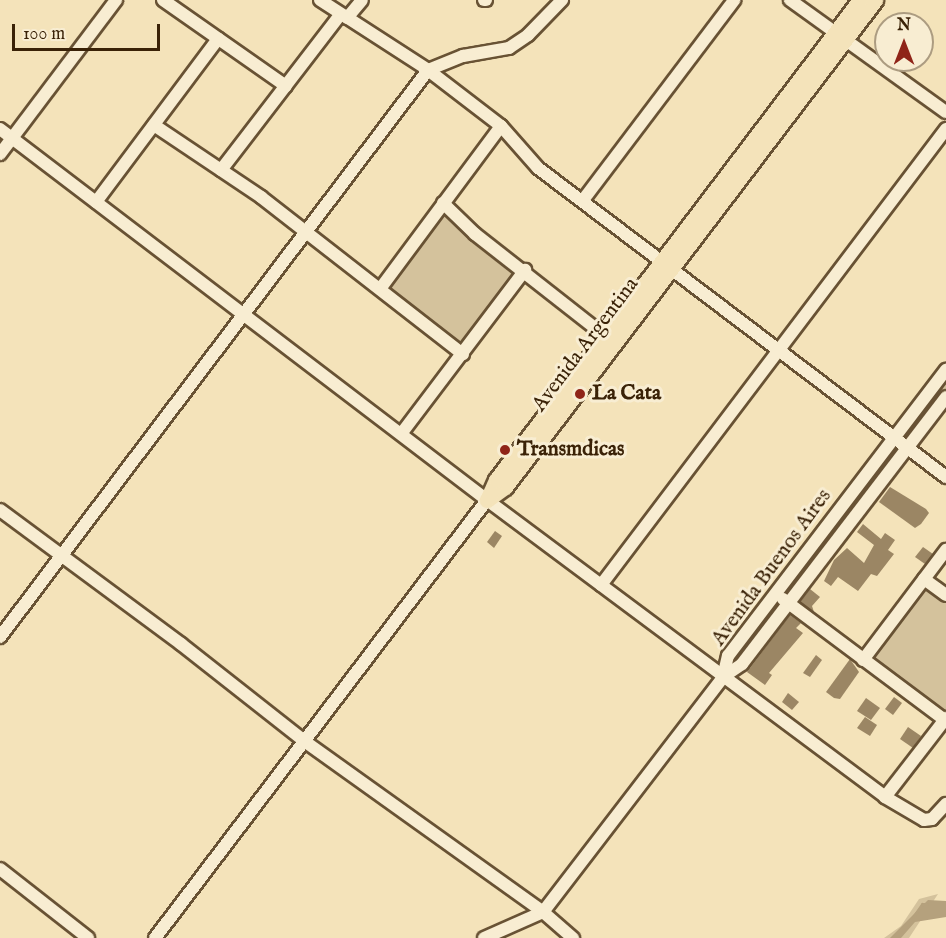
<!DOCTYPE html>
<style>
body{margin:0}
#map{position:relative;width:946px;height:938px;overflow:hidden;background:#f4e3ba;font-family:"IM FELL English",serif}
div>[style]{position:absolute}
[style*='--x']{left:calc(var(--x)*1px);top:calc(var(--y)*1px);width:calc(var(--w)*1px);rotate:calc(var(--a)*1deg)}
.green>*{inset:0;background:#d4c29c}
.water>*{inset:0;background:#b5a17d}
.stream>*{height:3px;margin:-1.5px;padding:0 1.5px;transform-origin:1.5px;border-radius:1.5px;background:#b5a17d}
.building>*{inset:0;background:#9b8664}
.roads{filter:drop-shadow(2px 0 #685234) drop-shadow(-2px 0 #685234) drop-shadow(0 2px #685234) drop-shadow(0 -2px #685234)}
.minor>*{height:12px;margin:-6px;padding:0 6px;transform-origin:6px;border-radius:6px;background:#f8edd2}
.major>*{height:15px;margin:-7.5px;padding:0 7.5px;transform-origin:7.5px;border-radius:7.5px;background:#f4e3ba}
.dots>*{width:16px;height:16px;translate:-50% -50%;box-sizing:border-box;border:3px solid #f8edd2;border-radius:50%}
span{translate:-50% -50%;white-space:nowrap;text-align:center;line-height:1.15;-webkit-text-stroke:6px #f8edd2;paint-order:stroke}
.street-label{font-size:21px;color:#3a2207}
.poi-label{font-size:21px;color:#3a2207;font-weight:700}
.left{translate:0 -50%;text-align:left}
.north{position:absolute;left:874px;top:12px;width:60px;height:60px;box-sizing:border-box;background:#f8edd2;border:2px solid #ac9c81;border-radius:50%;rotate:0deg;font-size:16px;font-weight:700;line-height:24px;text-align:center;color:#3a2207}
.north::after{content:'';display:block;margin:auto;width:21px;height:27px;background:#8f2418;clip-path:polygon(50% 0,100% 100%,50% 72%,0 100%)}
.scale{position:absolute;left:12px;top:24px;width:148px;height:27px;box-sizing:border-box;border:3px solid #3a2207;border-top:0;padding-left:8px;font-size:18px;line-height:21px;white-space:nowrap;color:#3a2207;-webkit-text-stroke:4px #f8edd2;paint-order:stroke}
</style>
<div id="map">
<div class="green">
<i style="clip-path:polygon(444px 214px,473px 242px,515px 271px,461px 344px,390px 288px)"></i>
<i style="clip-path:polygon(946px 378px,946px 388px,911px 433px,907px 429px)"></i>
<i style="clip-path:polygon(889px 455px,894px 459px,793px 589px,788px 585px)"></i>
<i style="clip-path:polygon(927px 588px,946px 602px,946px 710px,872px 660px)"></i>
<i style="clip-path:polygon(768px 609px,773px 613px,737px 661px,732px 657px)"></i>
<i style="clip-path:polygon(938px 894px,909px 938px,884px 938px,901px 926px,919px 899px)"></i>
</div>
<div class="water">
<i style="clip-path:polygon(928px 900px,946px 901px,946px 917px,915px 922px,901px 938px,890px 938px)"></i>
</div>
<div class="stream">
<i style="--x:913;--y:917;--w:16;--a:-55"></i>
<i style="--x:922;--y:904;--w:5;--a:0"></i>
</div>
<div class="building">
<i style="clip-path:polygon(890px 487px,926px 509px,929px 513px,921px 524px,915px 528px,879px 502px)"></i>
<i style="clip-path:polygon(863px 524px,881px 539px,885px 533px,895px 540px,888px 550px,894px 554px,877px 576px,871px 574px,858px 591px,838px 577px,831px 586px,824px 581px,834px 560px,847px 548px,864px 563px,874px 545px,857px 532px)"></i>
<i style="clip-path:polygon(495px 531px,502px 536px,494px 548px,487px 542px)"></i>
<i style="clip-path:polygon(923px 547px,933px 554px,925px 564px,915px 557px)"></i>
<i style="clip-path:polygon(810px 589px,820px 597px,812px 606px,814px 612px,800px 602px)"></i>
<i style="clip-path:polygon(790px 615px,801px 623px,796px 628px,803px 633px,769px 673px,772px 675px,765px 685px,747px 672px)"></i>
<i style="clip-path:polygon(816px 655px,822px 660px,810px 677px,803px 673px)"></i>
<i style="clip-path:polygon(850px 659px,859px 672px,840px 699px,834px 698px,826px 692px)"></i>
<i style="clip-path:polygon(788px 693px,799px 702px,792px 710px,782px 702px)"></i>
<i style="clip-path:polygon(894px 697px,902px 703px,893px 715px,885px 709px)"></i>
<i style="clip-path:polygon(866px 698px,880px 708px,871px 720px,857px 711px)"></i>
<i style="clip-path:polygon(865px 717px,877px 725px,870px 736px,857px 728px)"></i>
<i style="clip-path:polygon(908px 727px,921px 736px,913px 748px,900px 739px)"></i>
</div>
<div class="roads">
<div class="minor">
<i style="--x:163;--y:0;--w:150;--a:35"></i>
<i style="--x:320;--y:0;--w:129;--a:32.9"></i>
<i style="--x:428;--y:70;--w:92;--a:37.5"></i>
<i style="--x:501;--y:126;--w:56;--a:48.6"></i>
<i style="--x:538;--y:168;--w:512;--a:37.14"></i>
<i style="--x:484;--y:0;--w:2;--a:0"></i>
<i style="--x:790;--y:0;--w:192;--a:35.7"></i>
<i style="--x:347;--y:18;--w:23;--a:-50"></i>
<i style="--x:154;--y:125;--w:129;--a:33.9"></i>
<i style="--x:261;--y:197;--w:256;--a:37.9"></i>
<i style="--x:0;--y:129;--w:612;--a:37.3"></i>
<i style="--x:487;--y:500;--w:497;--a:36.7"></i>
<i style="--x:885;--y:797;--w:45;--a:30.5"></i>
<i style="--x:924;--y:820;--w:8;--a:-7"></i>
<i style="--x:932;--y:819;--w:21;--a:-47"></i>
<i style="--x:0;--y:154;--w:193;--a:-53"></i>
<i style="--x:221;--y:170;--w:195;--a:-52.5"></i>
<i style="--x:583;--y:200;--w:251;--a:-52.9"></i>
<i style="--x:96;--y:202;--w:204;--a:-53.2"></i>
<i style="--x:443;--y:203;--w:45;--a:44.1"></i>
<i style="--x:475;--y:234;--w:164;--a:38.1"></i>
<i style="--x:380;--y:289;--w:203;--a:-53.4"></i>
<i style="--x:401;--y:434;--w:206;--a:-52.9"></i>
<i style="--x:0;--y:510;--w:225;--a:36.5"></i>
<i style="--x:181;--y:644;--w:155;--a:38.2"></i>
<i style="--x:303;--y:740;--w:295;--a:35.6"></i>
<i style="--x:543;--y:912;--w:40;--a:41"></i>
<i style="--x:924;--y:579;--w:27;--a:36"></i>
<i style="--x:601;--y:585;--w:572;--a:-52.89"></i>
<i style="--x:783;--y:599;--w:202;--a:36.8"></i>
<i style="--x:0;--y:637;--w:710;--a:-52.95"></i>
<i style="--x:428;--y:70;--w:38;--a:-22"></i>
<i style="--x:463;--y:56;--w:47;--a:-9.9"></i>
<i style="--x:509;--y:48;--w:23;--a:-34"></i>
<i style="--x:528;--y:35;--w:49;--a:-45.8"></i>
<i style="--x:863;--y:660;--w:138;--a:-53"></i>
<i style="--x:723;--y:677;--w:22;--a:-77"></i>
<i style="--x:728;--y:656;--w:360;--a:-52.7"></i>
<i style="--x:885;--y:797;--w:100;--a:-52.3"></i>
<i style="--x:0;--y:869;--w:112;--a:38.1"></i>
<i style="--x:155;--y:938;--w:550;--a:-52.84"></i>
<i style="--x:484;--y:938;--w:64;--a:-23.8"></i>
<i style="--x:543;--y:912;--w:296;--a:-52.5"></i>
<i style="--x:723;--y:677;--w:23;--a:-34"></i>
<i style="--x:742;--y:664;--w:336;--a:-52.6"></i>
</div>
<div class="major">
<i style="--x:487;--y:500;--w:22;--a:-36"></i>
<i style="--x:505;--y:487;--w:612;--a:-52.77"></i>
<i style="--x:487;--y:500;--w:22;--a:-66"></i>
<i style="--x:496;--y:480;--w:602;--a:-52.83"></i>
</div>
</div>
<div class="dots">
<i style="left:580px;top:394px;background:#8f2418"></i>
<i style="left:505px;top:450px;background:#8f2418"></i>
</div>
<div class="street-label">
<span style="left:586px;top:345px;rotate:-53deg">Avenida Argentina</span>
<span style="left:772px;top:568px;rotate:-54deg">Avenida Buenos Aires</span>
</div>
<div class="poi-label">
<span class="left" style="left:592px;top:394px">La Cata</span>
<span class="left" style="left:517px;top:450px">Transmdicas</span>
</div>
<div class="north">N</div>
<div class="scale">100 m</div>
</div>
